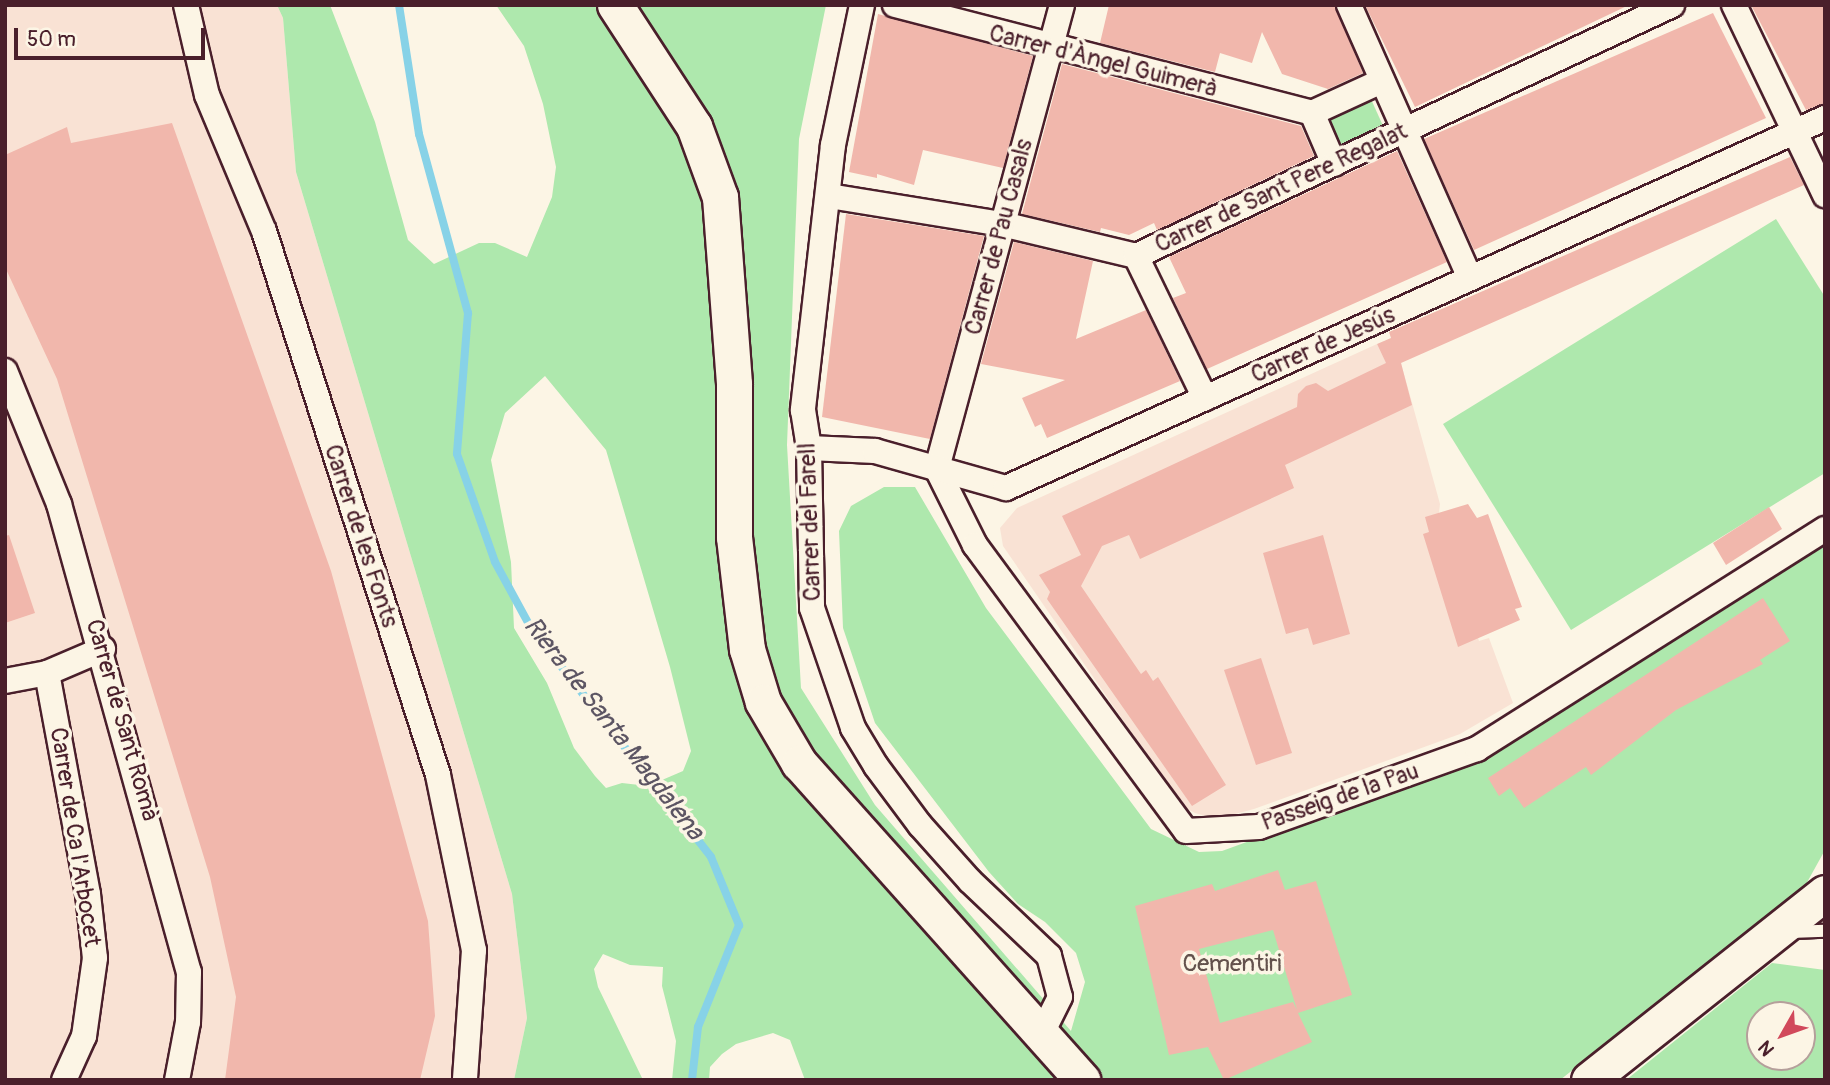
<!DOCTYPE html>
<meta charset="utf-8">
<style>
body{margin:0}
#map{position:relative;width:1830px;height:1085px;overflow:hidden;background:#fcf5e5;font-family:Pangolin,sans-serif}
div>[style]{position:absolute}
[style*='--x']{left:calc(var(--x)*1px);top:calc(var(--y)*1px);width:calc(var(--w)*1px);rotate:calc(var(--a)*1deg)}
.built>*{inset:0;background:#f9e2d4}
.green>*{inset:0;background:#aee8ad}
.stream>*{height:8px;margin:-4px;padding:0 4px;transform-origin:4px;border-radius:4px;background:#87d2e7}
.building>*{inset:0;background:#f1b7ac}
.roads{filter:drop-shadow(2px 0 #4a1f2b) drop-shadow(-2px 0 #4a1f2b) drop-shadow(0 2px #4a1f2b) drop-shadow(0 -2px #4a1f2b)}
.lane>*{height:12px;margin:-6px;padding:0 6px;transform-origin:6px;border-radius:6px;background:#fcf5e5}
.street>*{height:24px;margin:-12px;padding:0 12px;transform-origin:12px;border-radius:12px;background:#fcf5e5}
.secondary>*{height:35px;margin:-17.5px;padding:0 17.5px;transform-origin:17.5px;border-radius:17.5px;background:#fcf5e5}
span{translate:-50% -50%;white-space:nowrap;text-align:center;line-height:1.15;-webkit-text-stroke:7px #fcf5e5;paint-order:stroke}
.street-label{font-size:24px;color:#4a1f2b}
.park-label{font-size:24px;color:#63514c}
.water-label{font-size:26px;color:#5c5563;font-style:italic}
.frame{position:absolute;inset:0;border:7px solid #4a1f2b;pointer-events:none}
.north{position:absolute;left:1746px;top:1001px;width:70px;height:70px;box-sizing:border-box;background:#fcf5e5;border:2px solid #b59f9b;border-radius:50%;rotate:230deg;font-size:19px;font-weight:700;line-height:28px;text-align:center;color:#4a1f2b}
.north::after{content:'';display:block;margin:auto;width:24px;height:32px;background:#d1495b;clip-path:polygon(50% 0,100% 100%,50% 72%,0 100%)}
.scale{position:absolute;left:14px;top:28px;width:191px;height:32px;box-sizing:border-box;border:4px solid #4a1f2b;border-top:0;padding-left:9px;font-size:21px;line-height:24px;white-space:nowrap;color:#4a1f2b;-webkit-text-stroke:5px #fcf5e5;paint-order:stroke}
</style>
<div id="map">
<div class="built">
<i style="clip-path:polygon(5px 5px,277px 5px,283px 18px,296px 172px,512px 894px,527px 1018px,514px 1080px,5px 1080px)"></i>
<i style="clip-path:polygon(1377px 344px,1389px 368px,1401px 363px,1440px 504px,1439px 513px,1479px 641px,1489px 638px,1513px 703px,1460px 734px,1254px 809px,1216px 819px,1195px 813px,1182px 806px,1003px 546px,1000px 528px,1017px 508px)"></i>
</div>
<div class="green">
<i style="clip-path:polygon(evenodd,277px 5px,330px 5px,375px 122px,408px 240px,434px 264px,479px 243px,495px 243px,527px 257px,552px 197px,556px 167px,543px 104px,524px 46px,496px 5px,826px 5px,799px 139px,787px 445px,801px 688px,875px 805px,1071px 1031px,1085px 982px,1076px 953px,1045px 922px,1018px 904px,989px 872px,875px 723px,843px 628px,839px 531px,851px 506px,884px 487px,915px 487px,986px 608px,1151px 829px,1199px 852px,1222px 851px,1475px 759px,1825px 539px,1825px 850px,1805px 886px,1560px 1080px,805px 1080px,790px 1040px,773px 1033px,736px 1044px,722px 1054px,710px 1067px,709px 1080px,672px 1080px,676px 1041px,662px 986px,663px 967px,630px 965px,603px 954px,594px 969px,598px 987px,643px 1080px,514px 1080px,527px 1018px,512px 894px,296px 172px,283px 18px,277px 5px,545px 376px,606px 450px,670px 667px,691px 751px,683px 771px,648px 786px,622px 783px,606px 788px,595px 776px,574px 748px,547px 683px,514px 628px,511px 562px,491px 460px,505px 413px,545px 376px)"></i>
<i style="clip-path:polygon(1370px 97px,1384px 128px,1338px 149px,1323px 118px)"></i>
<i style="clip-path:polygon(1776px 219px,1825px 297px,1825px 473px,1571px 630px,1443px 424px)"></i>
<i style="clip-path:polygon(evenodd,1772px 963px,1825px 970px,1825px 1080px,1626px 1080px,1772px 963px,1760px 1015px,1802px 1015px,1802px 1057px,1760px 1057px,1760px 1015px)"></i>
</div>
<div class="stream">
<i style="--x:399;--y:5;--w:131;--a:81.2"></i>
<i style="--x:419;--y:134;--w:186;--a:74.7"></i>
<i style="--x:468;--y:313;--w:141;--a:94.5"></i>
<i style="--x:457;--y:454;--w:114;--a:70.6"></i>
<i style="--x:495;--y:562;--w:75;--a:61.4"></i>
<i style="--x:531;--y:628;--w:291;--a:51.8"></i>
<i style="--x:711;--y:857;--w:74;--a:67.6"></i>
<i style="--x:739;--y:925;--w:110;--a:111.9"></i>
<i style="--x:698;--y:1027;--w:53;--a:96.5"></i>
</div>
<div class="building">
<i style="clip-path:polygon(1109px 5px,1334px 5px,1363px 73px,1328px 89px,1282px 74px,1262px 32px,1252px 63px,1220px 53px,1215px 72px,1100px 43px)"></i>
<i style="clip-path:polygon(1365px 5px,1629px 5px,1415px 107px)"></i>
<i style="clip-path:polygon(1751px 5px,1825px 5px,1825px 103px,1806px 110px)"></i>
<i style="clip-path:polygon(1713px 13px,1766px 118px,1474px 250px,1424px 139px)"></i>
<i style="clip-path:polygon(878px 14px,1033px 56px,1003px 168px,923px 150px,914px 185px,877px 174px,877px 178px,849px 172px)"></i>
<i style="clip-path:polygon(1062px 64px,1301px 126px,1314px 156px,1157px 230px,1154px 223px,1129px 235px,1101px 228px,1100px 232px,1022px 214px)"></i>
<i style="clip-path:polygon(172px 123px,331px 571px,428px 921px,435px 1016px,420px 1080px,225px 1080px,236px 997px,210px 877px,57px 379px,5px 267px,5px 155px,67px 127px,71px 143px)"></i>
<i style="clip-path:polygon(1397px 151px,1447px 262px,1207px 369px,1173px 298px,1186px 293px,1169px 257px)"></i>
<i style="clip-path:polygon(1790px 157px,1804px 185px,1401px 363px,1412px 405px,1285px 465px,1294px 488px,1140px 559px,1129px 535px,1102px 546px,1081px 586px,1141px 674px,1146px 670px,1153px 681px,1158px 677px,1226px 785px,1192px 806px,1047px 599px,1050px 592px,1039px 575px,1081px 555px,1062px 516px,1297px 407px,1298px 394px,1306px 386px,1316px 383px,1328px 391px,1386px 363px,1377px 344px,1391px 338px,1389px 332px)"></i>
<i style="clip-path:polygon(846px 214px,984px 236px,930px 439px,822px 417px)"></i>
<i style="clip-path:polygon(1014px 242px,1093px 261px,1076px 339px,1146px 310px,1180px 381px,1047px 438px,1041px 424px,1035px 427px,1022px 398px,1065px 380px,981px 364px)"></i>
<i style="clip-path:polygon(1468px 504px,1477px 518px,1488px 514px,1522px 607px,1515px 609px,1520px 620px,1458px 647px,1423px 534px,1429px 532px,1425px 517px)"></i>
<i style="clip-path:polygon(1769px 507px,1782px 529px,1726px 565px,1713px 543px)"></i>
<i style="clip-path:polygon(9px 535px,35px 613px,5px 623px,5px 536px)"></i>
<i style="clip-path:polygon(1323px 535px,1350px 634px,1313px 645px,1308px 628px,1286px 634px,1263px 553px)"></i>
<i style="clip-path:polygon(1763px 598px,1790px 641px,1760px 660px,1763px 664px,1676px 710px,1591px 775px,1586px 767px,1524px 808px,1510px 788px,1499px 796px,1488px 778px)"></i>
<i style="clip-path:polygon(1261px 658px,1292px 753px,1256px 765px,1224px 670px)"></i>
<i style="clip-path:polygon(evenodd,1278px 870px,1285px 890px,1316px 881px,1352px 995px,1298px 1013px,1312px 1042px,1224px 1080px,1208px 1047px,1169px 1055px,1135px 906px,1212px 884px,1215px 891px,1278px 870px,1273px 930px,1297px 1010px,1293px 1002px,1220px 1023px,1199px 949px,1273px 930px)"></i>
</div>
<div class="roads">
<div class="lane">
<i style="--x:1790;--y:932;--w:35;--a:-2"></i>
</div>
<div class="street">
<i style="--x:186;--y:5;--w:92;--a:76.9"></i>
<i style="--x:207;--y:95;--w:147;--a:67.3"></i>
<i style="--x:264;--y:231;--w:571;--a:72.26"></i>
<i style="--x:438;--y:775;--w:179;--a:78.4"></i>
<i style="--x:474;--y:950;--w:130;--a:94"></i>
<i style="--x:862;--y:5;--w:143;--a:101.7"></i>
<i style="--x:833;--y:145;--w:267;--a:96.5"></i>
<i style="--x:803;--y:410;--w:38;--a:81"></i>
<i style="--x:809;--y:448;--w:160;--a:88.9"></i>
<i style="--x:812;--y:608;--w:127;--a:71.1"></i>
<i style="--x:853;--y:728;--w:44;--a:58.8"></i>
<i style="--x:876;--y:766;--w:74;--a:53.3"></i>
<i style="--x:920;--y:825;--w:75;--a:48.2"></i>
<i style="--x:970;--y:881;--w:109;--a:43.5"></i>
<i style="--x:1049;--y:956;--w:42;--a:75"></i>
<i style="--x:1060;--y:997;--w:42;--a:116.6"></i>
<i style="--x:895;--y:5;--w:431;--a:14.5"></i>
<i style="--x:1062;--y:5;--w:481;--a:105.1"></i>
<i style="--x:937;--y:469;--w:85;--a:63.4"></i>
<i style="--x:975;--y:545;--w:355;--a:53.6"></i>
<i style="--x:1186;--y:831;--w:73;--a:-3.1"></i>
<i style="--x:1259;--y:827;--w:232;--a:-19.7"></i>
<i style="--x:1477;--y:749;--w:412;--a:-32.3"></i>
<i style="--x:1349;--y:5;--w:299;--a:66.1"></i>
<i style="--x:1734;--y:5;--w:211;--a:64.4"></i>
<i style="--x:1334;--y:164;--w:56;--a:-113.3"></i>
<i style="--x:1312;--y:113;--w:77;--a:-24.6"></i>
<i style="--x:829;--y:196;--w:175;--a:9.2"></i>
<i style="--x:1002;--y:224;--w:138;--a:13.4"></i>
<i style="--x:1136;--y:256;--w:592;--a:-25.09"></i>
<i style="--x:1136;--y:256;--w:158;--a:64.1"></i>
<i style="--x:5;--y:371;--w:144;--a:67.9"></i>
<i style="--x:59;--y:504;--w:486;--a:74.5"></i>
<i style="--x:189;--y:972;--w:50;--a:91.1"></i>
<i style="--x:188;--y:1022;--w:59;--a:100.7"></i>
<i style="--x:809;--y:448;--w:66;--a:2.6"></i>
<i style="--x:875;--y:451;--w:136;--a:15.8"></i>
<i style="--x:1006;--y:488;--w:899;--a:-24.31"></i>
<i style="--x:47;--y:673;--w:225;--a:79.5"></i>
<i style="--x:88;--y:894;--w:64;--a:83.8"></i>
<i style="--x:95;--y:958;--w:79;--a:98"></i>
<i style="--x:84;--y:1036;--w:48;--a:114.4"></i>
<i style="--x:5;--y:681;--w:43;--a:-10.8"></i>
<i style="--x:47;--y:673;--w:61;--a:-23.2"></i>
</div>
<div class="secondary">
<i style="--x:615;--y:5;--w:145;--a:56.9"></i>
<i style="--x:694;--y:126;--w:76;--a:69.9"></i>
<i style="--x:720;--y:197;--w:188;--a:85.7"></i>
<i style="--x:734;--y:384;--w:153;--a:90"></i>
<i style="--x:734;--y:537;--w:113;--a:83.4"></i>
<i style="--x:747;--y:649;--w:55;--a:73.2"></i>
<i style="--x:763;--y:702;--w:71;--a:59.5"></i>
<i style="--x:799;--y:763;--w:425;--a:48.2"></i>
<i style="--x:1589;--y:1080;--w:301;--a:-38.4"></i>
</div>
</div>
<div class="street-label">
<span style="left:1103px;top:61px;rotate:14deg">Carrer d'Àngel Guimerà</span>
<span style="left:1281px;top:188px;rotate:-25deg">Carrer de Sant Pere Regalat</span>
<span style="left:999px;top:237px;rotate:-75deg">Carrer de Pau Casals</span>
<span style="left:1323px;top:345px;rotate:-24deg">Carrer de Jesús</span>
<span style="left:810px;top:522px;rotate:-92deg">Carrer del Farell</span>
<span style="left:361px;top:536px;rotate:72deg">Carrer de les Fonts</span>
<span style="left:122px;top:720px;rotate:74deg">Carrer de Sant Romà</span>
<span style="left:1340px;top:797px;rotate:-19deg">Passeig de la Pau</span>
<span style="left:75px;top:837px;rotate:81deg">Carrer de Ca l'Arbocet</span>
</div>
<div class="park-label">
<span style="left:1232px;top:964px">Cementiri</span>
</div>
<div class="water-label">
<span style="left:613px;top:729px;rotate:52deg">Riera de Santa Magdalena</span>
</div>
<div class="frame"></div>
<div class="north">N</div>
<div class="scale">50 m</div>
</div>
